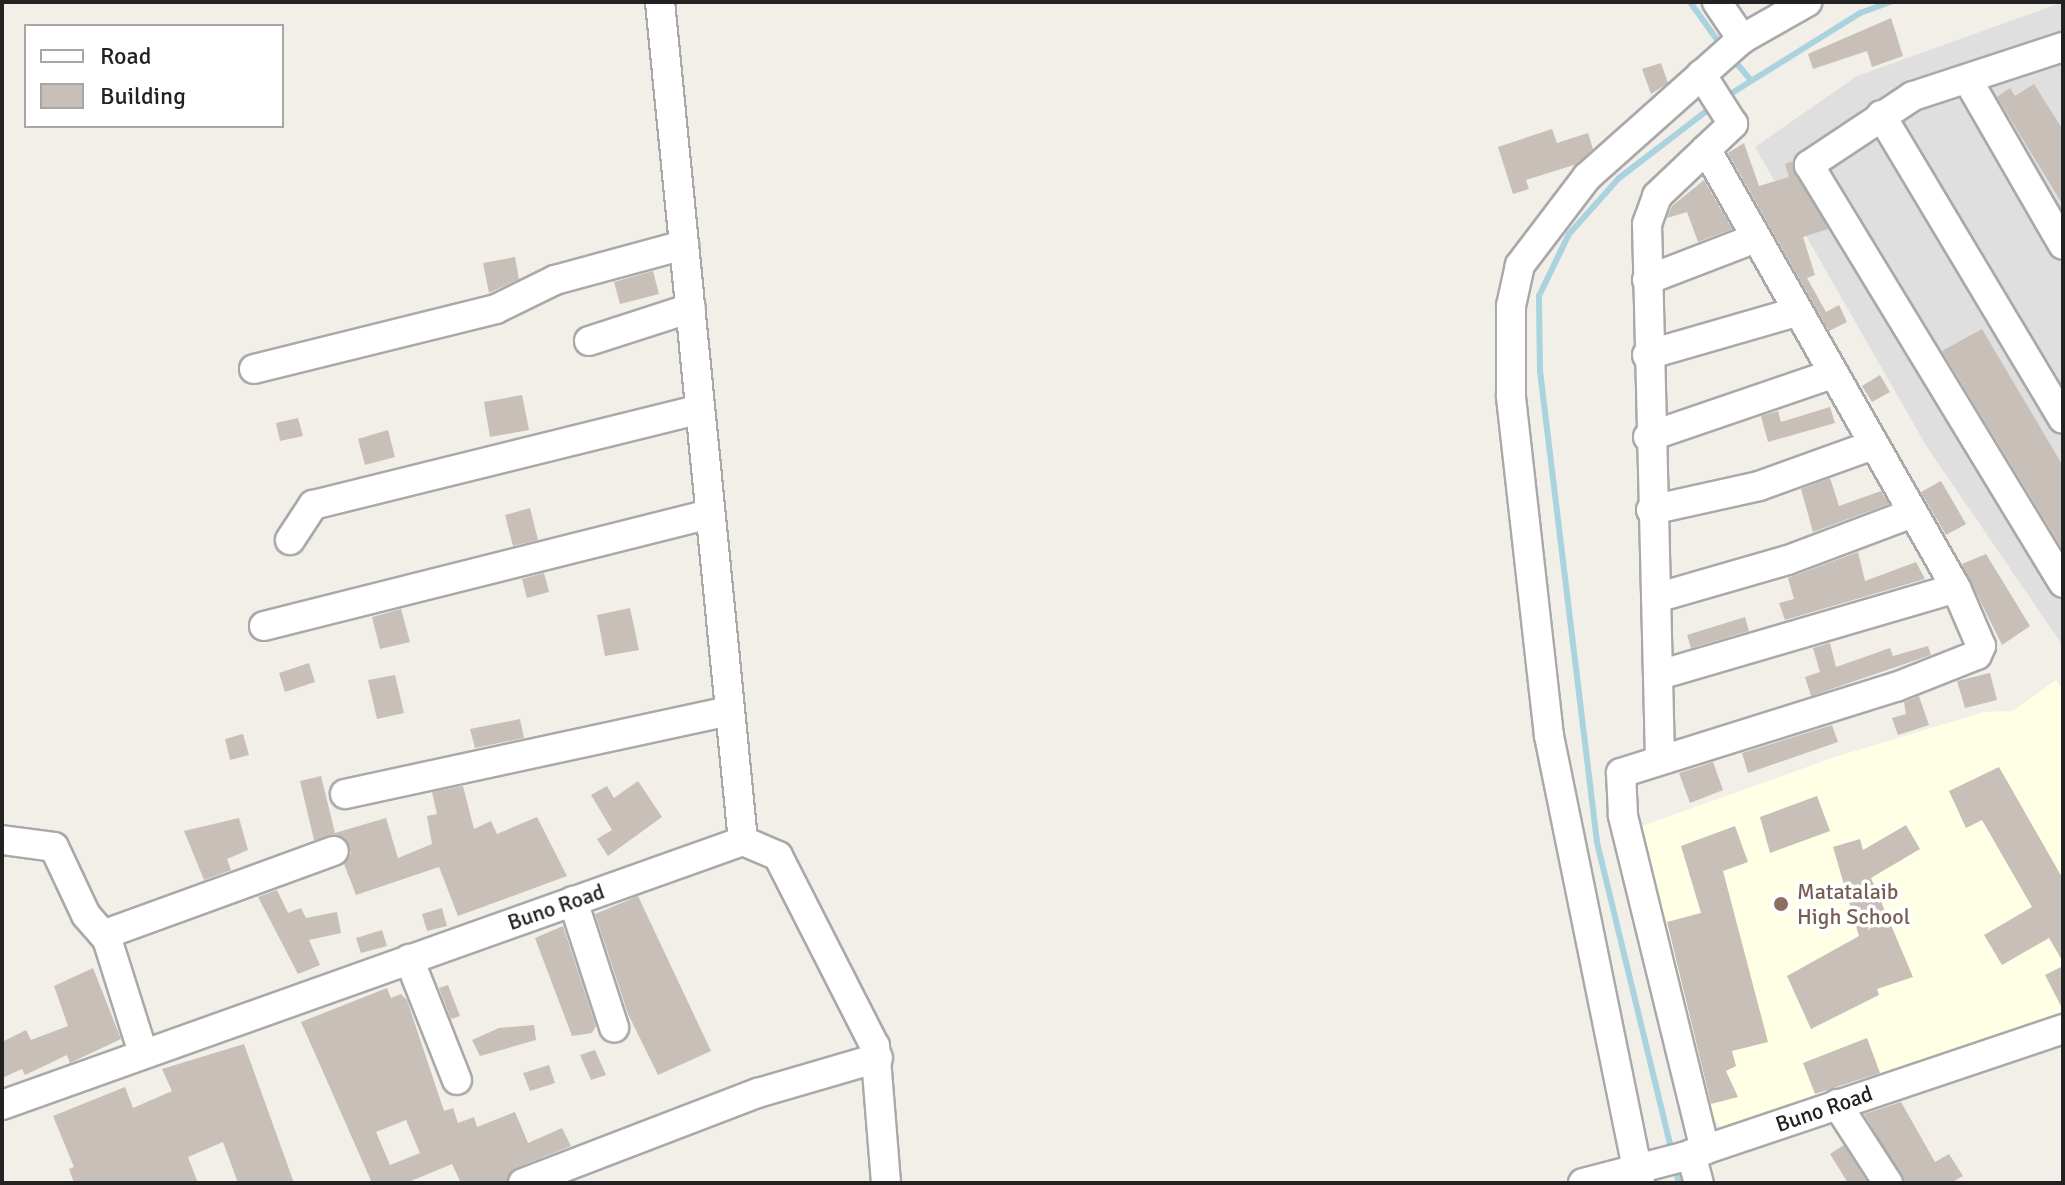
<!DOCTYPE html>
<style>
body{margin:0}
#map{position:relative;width:2065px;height:1185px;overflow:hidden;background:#f2efe9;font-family:Signika,sans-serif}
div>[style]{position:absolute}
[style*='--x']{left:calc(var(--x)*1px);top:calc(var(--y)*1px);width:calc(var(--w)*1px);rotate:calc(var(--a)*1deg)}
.residential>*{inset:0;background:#e0dfdf}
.education>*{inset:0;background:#ffffe5}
.stream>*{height:6px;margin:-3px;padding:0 3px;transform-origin:3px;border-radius:3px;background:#aad3df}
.building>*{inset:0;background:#c7bfb8}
.roads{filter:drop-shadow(2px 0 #a9a9a9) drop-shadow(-2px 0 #a9a9a9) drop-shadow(0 2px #a9a9a9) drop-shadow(0 -2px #a9a9a9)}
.minor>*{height:28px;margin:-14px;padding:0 14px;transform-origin:14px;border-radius:14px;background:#fff}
.dots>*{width:22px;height:22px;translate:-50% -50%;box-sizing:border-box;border:4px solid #fff;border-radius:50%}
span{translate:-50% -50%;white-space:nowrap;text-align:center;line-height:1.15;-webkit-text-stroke:7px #fff;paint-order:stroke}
.education-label{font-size:22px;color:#785e54}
.left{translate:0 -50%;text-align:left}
.street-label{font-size:22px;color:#222}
.frame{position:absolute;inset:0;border:4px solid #222;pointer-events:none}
.legend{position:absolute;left:24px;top:24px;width:260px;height:104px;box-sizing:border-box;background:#fff;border:2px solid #a7a7a7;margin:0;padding:10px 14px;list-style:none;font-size:24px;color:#222}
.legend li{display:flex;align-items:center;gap:16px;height:40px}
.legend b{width:40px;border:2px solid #a7a7a7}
</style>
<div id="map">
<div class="residential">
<i style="clip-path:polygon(2063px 2px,2063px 646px,1927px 447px,1755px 147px,1857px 76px)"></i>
</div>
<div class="education">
<i style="clip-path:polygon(2056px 680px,2063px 690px,2063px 1017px,1725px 1132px,1703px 1107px,1689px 1073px,1642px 826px,1835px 757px,1984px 712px,2013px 711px)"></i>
</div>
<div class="stream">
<i style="--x:1690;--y:2;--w:48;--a:54.3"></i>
<i style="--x:1733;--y:59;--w:26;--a:50"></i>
<i style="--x:1724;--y:98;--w:160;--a:-32"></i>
<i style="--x:1860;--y:13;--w:32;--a:-20"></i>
<i style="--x:1670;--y:1144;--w:311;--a:-103.6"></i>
<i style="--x:1597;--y:842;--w:473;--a:-96.9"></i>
<i style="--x:1540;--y:372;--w:76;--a:-90.8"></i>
<i style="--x:1539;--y:296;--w:69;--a:-64.2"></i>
<i style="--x:1569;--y:234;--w:75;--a:-48.2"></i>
<i style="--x:1619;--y:178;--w:117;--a:-37.4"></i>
<i style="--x:1676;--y:1172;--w:11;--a:75"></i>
</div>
<div class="building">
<i style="clip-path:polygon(1891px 18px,1903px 56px,1872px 67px,1867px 51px,1813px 69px,1808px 54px)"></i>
<i style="clip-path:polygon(1661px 63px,1668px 83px,1651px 94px,1642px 69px)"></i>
<i style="clip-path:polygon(2034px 84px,2063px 130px,2063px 205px,1997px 97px,2010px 88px,2015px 96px)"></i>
<i style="clip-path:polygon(1552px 129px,1557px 143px,1588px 133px,1593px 149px,1577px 164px,1526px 180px,1529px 189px,1513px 194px,1498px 147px)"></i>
<i style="clip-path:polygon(1744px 143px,1759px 186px,1789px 177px,1785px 164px,1793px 161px,1828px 229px,1803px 237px,1815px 275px,1807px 278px,1826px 312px,1839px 305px,1847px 322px,1829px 331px,1728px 153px)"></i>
<i style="clip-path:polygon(1704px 180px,1732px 229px,1698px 242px,1687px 212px,1667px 218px,1672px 206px)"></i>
<i style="clip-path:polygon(515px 257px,519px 279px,489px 293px,483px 263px)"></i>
<i style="clip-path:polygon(653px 271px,659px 294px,620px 304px,614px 282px)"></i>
<i style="clip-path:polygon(1982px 329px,2063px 466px,2063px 550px,1942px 351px)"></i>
<i style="clip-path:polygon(1880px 375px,1890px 392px,1872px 402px,1862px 386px)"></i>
<i style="clip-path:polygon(522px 395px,529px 430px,490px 437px,484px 402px)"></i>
<i style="clip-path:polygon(1830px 407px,1835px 423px,1768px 442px,1761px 416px,1778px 411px,1781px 422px)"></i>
<i style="clip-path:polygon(298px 418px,303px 436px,280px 441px,276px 423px)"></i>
<i style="clip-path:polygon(388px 430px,395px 457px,365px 465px,358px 439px)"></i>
<i style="clip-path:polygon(1830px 478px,1839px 506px,1881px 491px,1889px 504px,1813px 532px,1801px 489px)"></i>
<i style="clip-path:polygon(1941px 481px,1966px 524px,1946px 535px,1921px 492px)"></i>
<i style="clip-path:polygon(530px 508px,538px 540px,513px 546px,505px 515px)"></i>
<i style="clip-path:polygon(1858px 552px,1865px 581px,1916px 562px,1925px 579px,1785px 620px,1779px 603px,1794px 599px,1788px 578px)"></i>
<i style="clip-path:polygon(1986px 554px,2030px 626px,2002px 645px,1962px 564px)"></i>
<i style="clip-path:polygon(544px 573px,549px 592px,527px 598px,522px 579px)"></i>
<i style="clip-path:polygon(630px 608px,639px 650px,605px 656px,597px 615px)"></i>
<i style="clip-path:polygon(401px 609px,410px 642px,380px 649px,372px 617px)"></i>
<i style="clip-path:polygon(1745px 617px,1749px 631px,1691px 648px,1687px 635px)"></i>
<i style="clip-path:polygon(1830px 643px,1836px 667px,1890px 648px,1893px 656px,1928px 646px,1931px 655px,1811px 696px,1805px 677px,1820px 672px,1813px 648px)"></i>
<i style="clip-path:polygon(309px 663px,315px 682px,285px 692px,279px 673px)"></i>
<i style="clip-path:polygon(1990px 673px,1997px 700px,1965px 708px,1957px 681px)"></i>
<i style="clip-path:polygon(395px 675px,404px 713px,377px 719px,368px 680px)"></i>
<i style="clip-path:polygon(1919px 696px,1929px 725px,1898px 735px,1892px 718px,1906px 714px,1904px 702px)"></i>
<i style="clip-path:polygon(520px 719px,524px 738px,475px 748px,470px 729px)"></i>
<i style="clip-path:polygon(1832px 725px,1838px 742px,1748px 773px,1742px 753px)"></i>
<i style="clip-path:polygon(243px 734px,249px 755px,230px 760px,225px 739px)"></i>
<i style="clip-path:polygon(1713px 762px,1723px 790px,1690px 803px,1679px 773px)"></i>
<i style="clip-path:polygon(1999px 767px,2063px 879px,2063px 962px,2049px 938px,2002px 965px,1984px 935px,2032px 907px,1982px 820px,1966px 828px,1949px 791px)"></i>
<i style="clip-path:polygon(321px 776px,335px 833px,386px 818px,398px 858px,432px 844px,427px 816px,437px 814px,432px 792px,463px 786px,474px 829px,491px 821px,497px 834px,537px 817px,567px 876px,458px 916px,439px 867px,356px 895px,344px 864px,351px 853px,345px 839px,314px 840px,300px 781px)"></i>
<i style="clip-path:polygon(638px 781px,662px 817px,608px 856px,597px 839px,612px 830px,591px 795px,607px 786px,614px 798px)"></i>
<i style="clip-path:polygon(1817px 796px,1830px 831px,1770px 853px,1760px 817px)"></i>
<i style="clip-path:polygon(239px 818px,248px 850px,227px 859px,231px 870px,204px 880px,184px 831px)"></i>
<i style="clip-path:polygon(1906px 825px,1920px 849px,1871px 878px,1913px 977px,1877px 989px,1879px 995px,1811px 1029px,1787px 976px,1859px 936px,1833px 847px,1860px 839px,1863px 850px)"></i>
<i style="clip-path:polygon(1735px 826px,1748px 862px,1723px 871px,1768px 1042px,1732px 1051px,1736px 1066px,1726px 1071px,1738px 1097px,1711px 1104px,1667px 922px,1701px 913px,1681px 846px)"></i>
<i style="clip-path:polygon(277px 890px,288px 913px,301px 908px,306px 918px,337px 912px,341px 933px,309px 940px,320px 965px,298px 974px,258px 897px)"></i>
<i style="clip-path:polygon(638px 896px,711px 1051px,658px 1075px,628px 1014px,595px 914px)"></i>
<i style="clip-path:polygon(442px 908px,447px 926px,427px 931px,422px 914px)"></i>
<i style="clip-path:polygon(563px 926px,596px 1026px,592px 1033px,572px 1036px,535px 938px)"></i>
<i style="clip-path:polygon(382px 930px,387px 946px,361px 953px,356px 938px)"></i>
<i style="clip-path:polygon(2063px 966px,2063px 1010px,2045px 975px)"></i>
<i style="clip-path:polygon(93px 968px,121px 1039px,70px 1063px,67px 1055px,25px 1075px,22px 1069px,2px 1078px,2px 1042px,26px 1030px,31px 1040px,68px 1026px,54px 986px)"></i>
<i style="clip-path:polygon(448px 985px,460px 1016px,451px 1019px,439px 988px)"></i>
<i style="clip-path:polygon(evenodd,387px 988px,391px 998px,401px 994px,407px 1000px,444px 1111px,453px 1108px,458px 1123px,474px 1117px,477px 1127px,515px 1112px,528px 1143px,562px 1128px,571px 1146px,516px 1168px,506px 1183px,461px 1183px,452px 1164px,406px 1183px,372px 1183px,301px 1022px,387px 988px,406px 1120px,420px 1153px,390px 1165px,376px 1132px,406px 1120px)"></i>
<i style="clip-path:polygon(534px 1025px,536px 1040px,480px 1056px,472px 1040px,499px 1028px)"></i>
<i style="clip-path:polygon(1867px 1038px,1880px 1073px,1815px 1094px,1803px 1063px)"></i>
<i style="clip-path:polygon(244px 1044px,294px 1183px,238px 1183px,223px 1142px,188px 1157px,198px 1183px,74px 1183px,69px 1169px,74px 1167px,53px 1116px,125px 1087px,133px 1108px,172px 1091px,162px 1069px)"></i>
<i style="clip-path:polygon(595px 1050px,606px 1075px,591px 1080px,580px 1055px)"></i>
<i style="clip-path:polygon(549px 1065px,555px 1083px,530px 1091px,523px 1073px)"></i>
<i style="clip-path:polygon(1901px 1102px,1935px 1162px,1949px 1154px,1963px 1176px,1951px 1183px,1905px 1183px,1864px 1114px)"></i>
<i style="clip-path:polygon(1844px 1145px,1868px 1183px,1848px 1183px,1830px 1154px)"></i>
</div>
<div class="roads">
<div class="minor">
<i style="--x:660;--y:2;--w:843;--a:84.35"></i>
<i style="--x:1717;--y:2;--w:45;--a:56"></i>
<i style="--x:2063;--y:47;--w:158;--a:161.9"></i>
<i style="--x:1913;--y:96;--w:125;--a:146.4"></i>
<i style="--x:1809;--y:165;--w:489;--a:58.7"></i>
<i style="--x:1969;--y:82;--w:188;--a:60"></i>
<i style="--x:1881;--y:115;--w:354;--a:59.1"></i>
<i style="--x:1647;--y:280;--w:117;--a:-21.1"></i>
<i style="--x:589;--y:341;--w:107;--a:-17.9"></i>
<i style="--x:1647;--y:355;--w:155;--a:-16.1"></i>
<i style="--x:254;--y:369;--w:249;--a:-13.9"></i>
<i style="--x:496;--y:309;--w:66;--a:-26.2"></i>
<i style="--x:555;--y:280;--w:134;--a:-15.2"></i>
<i style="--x:1648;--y:437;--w:194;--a:-18.9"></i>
<i style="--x:1651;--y:510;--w:111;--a:-12.5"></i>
<i style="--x:1759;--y:486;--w:121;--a:-19.8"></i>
<i style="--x:290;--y:540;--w:42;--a:-56.7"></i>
<i style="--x:313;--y:505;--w:397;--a:-13.9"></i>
<i style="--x:1656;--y:598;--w:137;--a:-16.1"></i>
<i style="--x:1788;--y:560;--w:130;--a:-20.7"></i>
<i style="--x:264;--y:626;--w:456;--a:-14.1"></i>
<i style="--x:1659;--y:675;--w:309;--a:-16.3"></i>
<i style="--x:1660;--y:759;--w:535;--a:-91.39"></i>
<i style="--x:1647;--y:224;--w:30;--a:-70"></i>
<i style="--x:1657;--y:196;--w:105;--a:-43.5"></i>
<i style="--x:1733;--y:124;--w:59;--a:-122.6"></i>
<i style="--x:345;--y:794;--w:392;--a:-12.2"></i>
<i style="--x:2;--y:840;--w:52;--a:7.7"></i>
<i style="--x:54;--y:847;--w:75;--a:64.8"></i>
<i style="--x:86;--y:915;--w:32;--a:49"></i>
<i style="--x:573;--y:901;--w:133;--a:72"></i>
<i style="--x:409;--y:959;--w:130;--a:68.4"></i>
<i style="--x:143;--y:1053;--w:120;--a:-107.5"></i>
<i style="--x:107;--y:939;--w:8;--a:-60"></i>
<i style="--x:111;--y:932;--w:237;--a:-20"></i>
<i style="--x:1837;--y:1104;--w:94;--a:57.2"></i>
<i style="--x:2;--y:1105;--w:787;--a:-19.61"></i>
<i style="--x:743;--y:841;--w:38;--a:23"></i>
<i style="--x:778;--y:856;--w:213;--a:63"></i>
<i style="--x:875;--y:1046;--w:137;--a:85.4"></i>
<i style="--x:1705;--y:1150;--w:345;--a:-103.8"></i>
<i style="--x:1623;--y:815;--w:42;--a:-92.7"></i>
<i style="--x:1621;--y:773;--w:288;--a:-17.4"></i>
<i style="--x:1896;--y:687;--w:87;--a:-21.6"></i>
<i style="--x:1977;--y:655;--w:10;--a:-66"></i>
<i style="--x:1981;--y:646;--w:63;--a:-113.3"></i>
<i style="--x:1956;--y:588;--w:505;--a:-119.66"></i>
<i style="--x:1691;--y:1154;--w:30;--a:75"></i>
<i style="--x:523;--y:1183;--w:252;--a:-21"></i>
<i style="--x:758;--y:1093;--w:125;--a:-16.3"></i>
<i style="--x:1583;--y:1183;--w:103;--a:-14.6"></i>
<i style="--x:1683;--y:1157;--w:401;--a:-18.6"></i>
<i style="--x:1640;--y:1183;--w:456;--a:-101.5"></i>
<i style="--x:1549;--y:736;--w:343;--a:-96.4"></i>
<i style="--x:1511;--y:395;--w:89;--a:-90"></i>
<i style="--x:1511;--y:306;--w:42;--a:-77.6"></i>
<i style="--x:1520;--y:265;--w:111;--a:-52.7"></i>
<i style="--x:1587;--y:177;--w:208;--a:-41.7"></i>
<i style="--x:1742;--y:39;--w:75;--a:-29.6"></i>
</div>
</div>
<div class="dots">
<i style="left:1781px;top:904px;background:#8d6e63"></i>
</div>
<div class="education-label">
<span class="left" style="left:1797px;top:904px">Matatalaib<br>High School</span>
</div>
<div class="street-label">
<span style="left:556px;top:907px;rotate:-19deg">Buno Road</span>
<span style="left:1824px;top:1109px;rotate:-19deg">Buno Road</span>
</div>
<div class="frame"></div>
<ul class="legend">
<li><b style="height:10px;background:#fff"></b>Road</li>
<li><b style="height:22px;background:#c7bfb8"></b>Building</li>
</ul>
</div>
